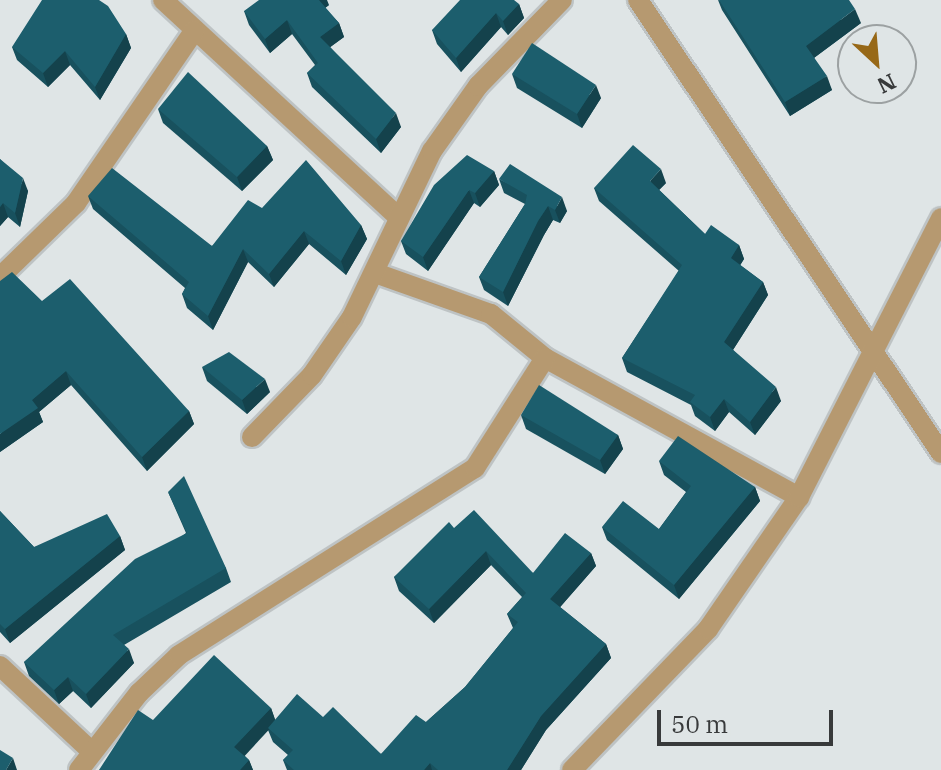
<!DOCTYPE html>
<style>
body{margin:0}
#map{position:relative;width:941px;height:770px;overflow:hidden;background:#dfe5e6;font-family:"IBM Plex Serif",serif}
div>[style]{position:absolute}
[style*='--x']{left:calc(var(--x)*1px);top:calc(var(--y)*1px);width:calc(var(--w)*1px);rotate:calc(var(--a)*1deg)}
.roads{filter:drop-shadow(2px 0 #bec3c4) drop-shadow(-2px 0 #bec3c4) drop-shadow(0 2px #bec3c4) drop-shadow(0 -2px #bec3c4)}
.minor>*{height:20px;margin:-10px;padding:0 10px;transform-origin:10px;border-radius:10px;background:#b69970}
.wall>*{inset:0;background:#18515e}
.shaded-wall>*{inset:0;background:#14424c}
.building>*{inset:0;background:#1c5e6d}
span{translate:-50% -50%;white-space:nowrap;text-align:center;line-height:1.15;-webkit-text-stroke:8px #dfe5e6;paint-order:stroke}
.north{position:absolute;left:837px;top:24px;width:80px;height:80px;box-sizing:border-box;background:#dfe5e6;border:2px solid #9ca1a2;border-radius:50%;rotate:154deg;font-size:22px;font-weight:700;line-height:32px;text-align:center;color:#383a3b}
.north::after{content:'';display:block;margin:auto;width:28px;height:36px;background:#976817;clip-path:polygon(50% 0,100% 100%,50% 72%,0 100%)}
.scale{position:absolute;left:657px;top:710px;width:176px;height:36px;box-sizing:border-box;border:4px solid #383a3b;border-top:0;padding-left:10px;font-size:24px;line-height:28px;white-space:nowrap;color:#383a3b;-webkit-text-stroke:6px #dfe5e6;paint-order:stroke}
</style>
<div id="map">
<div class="roads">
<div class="minor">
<i style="--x:163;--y:0;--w:321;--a:42.7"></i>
<i style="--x:638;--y:0;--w:545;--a:56.22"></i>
<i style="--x:378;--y:274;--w:120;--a:19.5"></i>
<i style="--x:491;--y:314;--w:70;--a:39.2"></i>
<i style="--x:545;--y:358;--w:290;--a:28.7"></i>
<i style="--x:0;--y:277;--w:106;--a:-44.2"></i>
<i style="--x:76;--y:203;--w:209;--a:-55.5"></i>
<i style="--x:252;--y:437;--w:86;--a:-45.9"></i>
<i style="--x:312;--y:375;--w:70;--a:-55.4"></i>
<i style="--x:352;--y:317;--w:184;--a:-64.3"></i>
<i style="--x:432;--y:151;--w:80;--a:-54.7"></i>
<i style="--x:478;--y:86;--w:120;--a:-45.7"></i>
<i style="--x:0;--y:666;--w:125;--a:43"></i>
<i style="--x:79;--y:770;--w:98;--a:-52.1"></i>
<i style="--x:139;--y:693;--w:55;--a:-43.5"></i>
<i style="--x:179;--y:655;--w:350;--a:-32.3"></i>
<i style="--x:475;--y:468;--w:130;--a:-57.5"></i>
<i style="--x:572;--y:770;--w:196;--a:-46"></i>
<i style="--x:708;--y:629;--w:160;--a:-55.4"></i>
<i style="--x:799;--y:497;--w:313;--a:-63"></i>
</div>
</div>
<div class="wall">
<i style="clip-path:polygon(718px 0,861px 23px,814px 58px,832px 90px,790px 116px,722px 10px)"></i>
<i style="clip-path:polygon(519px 4px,524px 18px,508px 35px,501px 27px,461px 72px,437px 44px,432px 30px)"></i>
<i style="clip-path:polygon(329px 5px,325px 8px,339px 23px,344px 37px,330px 47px,401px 127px,381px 153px,312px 87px,307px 73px,315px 65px,292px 34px,270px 53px,249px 25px,244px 11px)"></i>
<i style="clip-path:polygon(126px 34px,131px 48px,100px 100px,70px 65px,48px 87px,17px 60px,12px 47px)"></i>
<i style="clip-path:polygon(512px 74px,601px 98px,582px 128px,517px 88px)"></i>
<i style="clip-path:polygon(158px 109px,267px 146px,273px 160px,242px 191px,163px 123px)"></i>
<i style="clip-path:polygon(0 159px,28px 191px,20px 227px,8px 217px,0 226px)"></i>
<i style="clip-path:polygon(494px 171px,499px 185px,480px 207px,474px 203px,428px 271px,406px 254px,401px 241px)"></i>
<i style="clip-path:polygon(499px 179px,567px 211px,560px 223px,553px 220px,544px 235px,508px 306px,484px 290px,479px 277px,525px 204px,504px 193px)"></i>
<i style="clip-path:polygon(666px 183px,659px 190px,705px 234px,739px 245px,744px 259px,740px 265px,763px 282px,768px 295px,733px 350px,781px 401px,755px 435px,729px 412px,715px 431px,695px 416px,691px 405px,627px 372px,622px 358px,679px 271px,599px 201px,594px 188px)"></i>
<i style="clip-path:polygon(88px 196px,212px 246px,262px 208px,361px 225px,367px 239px,346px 275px,309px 244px,274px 287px,248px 262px,213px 330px,187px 308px,182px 294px,185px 288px,93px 209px)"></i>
<i style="clip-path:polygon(42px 301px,189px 411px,194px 424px,147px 471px,71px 385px,39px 412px,43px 422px,0 452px)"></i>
<i style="clip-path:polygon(202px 367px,270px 392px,247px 414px,207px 381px)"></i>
<i style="clip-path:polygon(521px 415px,618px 435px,623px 449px,605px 474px,526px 429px)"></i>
<i style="clip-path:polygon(659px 461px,755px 487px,760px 501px,679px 599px,607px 540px,602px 527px,659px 529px,686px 492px,664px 475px)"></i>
<i style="clip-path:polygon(168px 492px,226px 568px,231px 582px,124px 645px,134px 663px,91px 708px,73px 691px,59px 704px,29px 676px,24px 662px,186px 533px)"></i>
<i style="clip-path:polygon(0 511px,34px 547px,120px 536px,125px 550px,10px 643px,0 632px)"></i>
<i style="clip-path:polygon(454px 528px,533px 573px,591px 553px,596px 566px,560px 607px,606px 644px,611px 658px,546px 730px,521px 770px,287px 770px,283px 760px,288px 755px,273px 742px,268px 730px,244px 755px,249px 760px,253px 770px,99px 770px,271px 708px,275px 720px,323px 717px,381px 754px,426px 722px,465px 687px,513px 628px,507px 614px,522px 597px,491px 565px,434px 623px,399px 591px,394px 577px)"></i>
</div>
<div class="shaded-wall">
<i style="clip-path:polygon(317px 0,327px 0,329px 5px,321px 11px)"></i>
<i style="clip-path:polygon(519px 4px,524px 18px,508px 35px,503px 21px)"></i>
<i style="clip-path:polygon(855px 9px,861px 23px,811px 60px,806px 46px)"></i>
<i style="clip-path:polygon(496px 13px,501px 27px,461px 72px,456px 58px)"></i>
<i style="clip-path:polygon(287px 20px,292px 34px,270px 53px,265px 39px)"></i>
<i style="clip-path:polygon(339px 23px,344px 37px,325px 51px,320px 37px)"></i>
<i style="clip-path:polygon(126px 34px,131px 48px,100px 100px,95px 87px)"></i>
<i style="clip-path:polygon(65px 51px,70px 65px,48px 87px,43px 73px)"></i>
<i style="clip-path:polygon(827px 76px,832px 90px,790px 116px,785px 102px)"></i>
<i style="clip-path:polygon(596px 85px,601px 98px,582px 128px,577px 114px)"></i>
<i style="clip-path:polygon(396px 113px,401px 127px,381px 153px,376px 139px)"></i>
<i style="clip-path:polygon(267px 146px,273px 160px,242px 191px,237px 177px)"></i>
<i style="clip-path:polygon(661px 169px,666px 183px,655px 194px,650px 181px)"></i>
<i style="clip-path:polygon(494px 171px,499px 185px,480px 207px,475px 193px)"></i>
<i style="clip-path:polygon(23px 178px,28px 191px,20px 227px,15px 213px)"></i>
<i style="clip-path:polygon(469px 190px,474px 203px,428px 271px,423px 257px)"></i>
<i style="clip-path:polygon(562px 197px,567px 211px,560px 223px,555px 210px)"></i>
<i style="clip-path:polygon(3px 203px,8px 217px,0 226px,0 207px)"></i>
<i style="clip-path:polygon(548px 206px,553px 220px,544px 235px,508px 306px,503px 292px,538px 221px)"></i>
<i style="clip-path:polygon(361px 225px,367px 239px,346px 275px,341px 261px)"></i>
<i style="clip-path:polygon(304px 231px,309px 244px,274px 287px,269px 274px)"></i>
<i style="clip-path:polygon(739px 245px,744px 259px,736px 272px,731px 258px)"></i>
<i style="clip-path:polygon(243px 249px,248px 262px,213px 330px,208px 316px)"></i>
<i style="clip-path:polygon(763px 282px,768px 295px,729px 356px,724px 342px)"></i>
<i style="clip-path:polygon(66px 371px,71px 385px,39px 412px,43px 422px,0 452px,0 434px,32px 400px)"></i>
<i style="clip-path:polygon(265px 379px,270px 392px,247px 414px,242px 400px)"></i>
<i style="clip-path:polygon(776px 387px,781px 401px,755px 435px,750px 422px)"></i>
<i style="clip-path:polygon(724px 399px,729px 412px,715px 431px,710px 417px)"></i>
<i style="clip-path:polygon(189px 411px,194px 424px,147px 471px,142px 457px)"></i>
<i style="clip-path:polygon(618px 435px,623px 449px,605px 474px,600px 460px)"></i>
<i style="clip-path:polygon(755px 487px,760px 501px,679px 599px,674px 585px)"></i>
<i style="clip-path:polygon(120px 536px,125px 550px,10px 643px,5px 629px)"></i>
<i style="clip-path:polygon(486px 551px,491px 565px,434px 623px,429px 609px)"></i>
<i style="clip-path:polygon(591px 553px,596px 566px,555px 613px,550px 599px)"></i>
<i style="clip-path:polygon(606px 644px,611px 658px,546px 730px,521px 770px,507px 770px,541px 716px)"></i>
<i style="clip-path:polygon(129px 649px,134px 663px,91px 708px,86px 694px)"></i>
<i style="clip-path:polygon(68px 677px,73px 691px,59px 704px,54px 690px)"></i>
<i style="clip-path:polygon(271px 708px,276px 722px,240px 761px,234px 747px)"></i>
<i style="clip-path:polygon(13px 758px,17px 770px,6px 770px)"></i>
<i style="clip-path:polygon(249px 760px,253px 770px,240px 770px)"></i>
<i style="clip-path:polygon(430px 763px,432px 770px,424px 770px)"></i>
</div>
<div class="building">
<i style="clip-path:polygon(42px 0,99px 0,108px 6px,126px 34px,95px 87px,65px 51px,43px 73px,12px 47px)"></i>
<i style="clip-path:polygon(259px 0,319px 0,339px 23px,320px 37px,396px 113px,376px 139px,307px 73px,318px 63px,287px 20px,265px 39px,244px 11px)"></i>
<i style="clip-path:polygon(460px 0,514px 0,519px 4px,503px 21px,496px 13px,456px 58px,432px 30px)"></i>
<i style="clip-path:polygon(719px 0,849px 0,855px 9px,806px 46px,827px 76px,785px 102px)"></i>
<i style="clip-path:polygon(532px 43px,596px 85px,577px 114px,512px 74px)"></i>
<i style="clip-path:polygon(188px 72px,267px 146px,237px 177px,158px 109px)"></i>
<i style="clip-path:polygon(633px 145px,661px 169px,650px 181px,705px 234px,711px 225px,739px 245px,731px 258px,763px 282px,724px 342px,776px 387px,750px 422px,724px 399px,710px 417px,690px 402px,695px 395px,622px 358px,682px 265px,594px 188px)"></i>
<i style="clip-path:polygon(467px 155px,494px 171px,475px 193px,469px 190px,423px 257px,401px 241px,434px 185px)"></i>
<i style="clip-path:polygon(0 159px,23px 178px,15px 213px,3px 203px,0 207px)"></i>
<i style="clip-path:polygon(306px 160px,361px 225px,341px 261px,304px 231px,269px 274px,243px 249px,208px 316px,182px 294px,189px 282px,88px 196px,112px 168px,212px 246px,248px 200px,262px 208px)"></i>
<i style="clip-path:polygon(510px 164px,562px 197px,555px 210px,548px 206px,538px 221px,503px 292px,479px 277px,525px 204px,527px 195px,499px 179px)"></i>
<i style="clip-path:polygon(12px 272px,42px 301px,70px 279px,189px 411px,142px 457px,66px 371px,32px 400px,38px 408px,0 434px,0 281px)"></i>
<i style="clip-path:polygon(229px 352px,265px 379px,242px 400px,202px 367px)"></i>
<i style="clip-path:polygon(539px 385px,618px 435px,600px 460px,521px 415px)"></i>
<i style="clip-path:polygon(678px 436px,755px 487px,674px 585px,602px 527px,623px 501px,659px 529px,691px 486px,659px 461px)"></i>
<i style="clip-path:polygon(184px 476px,226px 568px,113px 635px,129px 649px,86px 694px,68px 677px,54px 690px,24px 662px,135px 559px,187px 533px,168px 492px)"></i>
<i style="clip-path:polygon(474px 510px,533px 573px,565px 533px,591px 553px,550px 599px,606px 644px,541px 716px,507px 770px,438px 770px,430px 763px,424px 770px,294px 770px,283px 760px,293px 750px,268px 728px,297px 694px,323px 717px,333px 707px,381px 754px,416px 715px,426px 722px,465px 687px,518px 622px,507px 614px,526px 593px,486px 551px,429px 609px,394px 577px,449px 522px,454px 528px)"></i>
<i style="clip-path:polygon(0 511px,34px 547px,107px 514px,120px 536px,5px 629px,0 624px)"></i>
<i style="clip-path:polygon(214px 655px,271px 708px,234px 747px,249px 760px,240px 770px,99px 770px,138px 710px,153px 720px)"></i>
<i style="clip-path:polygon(0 750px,13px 758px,6px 770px,0 770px)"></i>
</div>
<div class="north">N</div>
<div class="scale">50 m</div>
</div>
